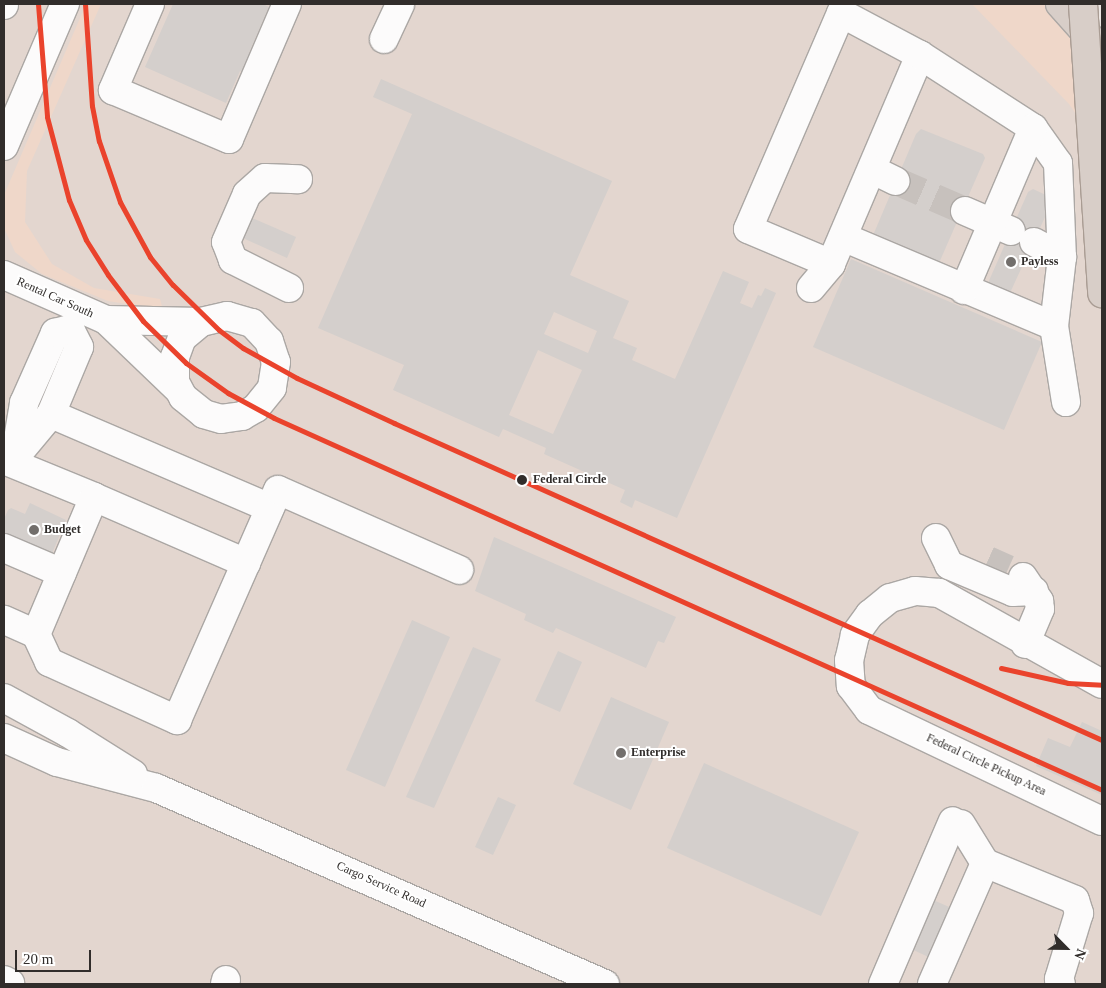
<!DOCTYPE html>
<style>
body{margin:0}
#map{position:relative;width:1106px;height:988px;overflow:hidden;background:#ece6e2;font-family:"Times New Roman",serif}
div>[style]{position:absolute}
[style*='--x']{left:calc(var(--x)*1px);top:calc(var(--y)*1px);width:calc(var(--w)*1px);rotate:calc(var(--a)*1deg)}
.built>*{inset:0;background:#e3d6cf}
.green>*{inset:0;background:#efd7c9}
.building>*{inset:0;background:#d4cfcc}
.minor-tunnel>*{height:28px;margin-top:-14px;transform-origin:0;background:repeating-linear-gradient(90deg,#c7c1bd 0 28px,transparent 0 42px)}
.roads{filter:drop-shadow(1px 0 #aba7a4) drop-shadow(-1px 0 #aba7a4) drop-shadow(0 1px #aba7a4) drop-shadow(0 -1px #aba7a4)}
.minor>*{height:28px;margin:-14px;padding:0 14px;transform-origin:14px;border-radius:14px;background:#fcfbfb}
.highway>*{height:28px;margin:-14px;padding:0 14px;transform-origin:14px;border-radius:14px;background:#d8cec8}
.bridges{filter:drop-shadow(1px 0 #a99c93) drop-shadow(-1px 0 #a99c93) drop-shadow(0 1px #a99c93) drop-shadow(0 -1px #a99c93)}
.highway-bridge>*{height:28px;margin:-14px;padding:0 14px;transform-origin:14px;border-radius:14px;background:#d8cec8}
.rail-1>*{height:5px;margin:-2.5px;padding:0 2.5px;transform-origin:2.5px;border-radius:2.5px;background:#ea432c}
.dots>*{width:14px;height:14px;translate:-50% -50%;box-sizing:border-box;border:2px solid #fff;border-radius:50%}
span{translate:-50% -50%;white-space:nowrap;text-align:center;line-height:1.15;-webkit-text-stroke:4px #fff;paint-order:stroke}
.poi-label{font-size:12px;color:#312d2b;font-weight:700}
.left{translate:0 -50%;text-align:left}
.street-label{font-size:12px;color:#312d2b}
.stop-label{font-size:12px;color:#312d2b;font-weight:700}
.frame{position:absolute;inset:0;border:5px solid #312d2b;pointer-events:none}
.north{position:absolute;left:1041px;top:923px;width:50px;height:50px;-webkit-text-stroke:4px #fff;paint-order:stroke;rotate:113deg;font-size:14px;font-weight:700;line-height:20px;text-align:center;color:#312d2b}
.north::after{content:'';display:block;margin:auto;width:18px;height:22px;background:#312d2b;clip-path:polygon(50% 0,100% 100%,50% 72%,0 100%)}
.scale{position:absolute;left:15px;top:950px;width:76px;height:22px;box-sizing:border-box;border:2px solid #312d2b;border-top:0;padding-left:6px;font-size:15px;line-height:18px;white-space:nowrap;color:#312d2b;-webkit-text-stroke:4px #fff;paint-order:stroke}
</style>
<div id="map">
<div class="built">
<i style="clip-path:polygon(4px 4px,981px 4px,1102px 138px,1102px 984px,4px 984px)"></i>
</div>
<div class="green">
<i style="clip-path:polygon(86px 4px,101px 4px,27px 171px,25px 222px,52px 264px,94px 288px,160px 299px,163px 310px,108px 301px,42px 274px,15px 252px,4px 228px,4px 195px)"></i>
<i style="clip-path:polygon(972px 4px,1044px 4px,1064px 25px,1102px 68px,1102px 151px,1069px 104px)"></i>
</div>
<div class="building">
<i style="clip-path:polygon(173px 4px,263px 4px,269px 7px,249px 53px,257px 57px,248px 75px,240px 71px,226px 103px,145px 67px)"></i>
<i style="clip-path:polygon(evenodd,381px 79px,612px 181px,570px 275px,629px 301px,613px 338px,637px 348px,632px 360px,675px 379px,723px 271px,749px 282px,740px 303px,752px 308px,758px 295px,761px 296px,765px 288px,776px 293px,677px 518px,635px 500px,632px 508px,620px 502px,625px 490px,544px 454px,546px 448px,503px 429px,499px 437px,393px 390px,404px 365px,318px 328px,412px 114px,373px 97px,381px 79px,554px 312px,597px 331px,588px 353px,544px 334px,554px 312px,381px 79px,538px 350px,582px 370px,553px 434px,509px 415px,538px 350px)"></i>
<i style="clip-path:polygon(921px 129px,983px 154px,985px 158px,939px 263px,875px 237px,874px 233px,916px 134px)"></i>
<i style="clip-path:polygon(1033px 189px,1050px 197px,1052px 202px,1009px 295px,989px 286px,988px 283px,1028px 192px)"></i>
<i style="clip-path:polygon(243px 214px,296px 237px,287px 258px,234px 234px)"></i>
<i style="clip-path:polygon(851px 259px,1042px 342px,1004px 430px,813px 347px)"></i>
<i style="clip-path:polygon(30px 503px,66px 520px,51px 556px,4px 536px,4px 519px,8px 510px,11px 508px,25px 514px)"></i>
<i style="clip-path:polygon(494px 537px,676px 617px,664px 643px,658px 641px,646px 668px,556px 628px,553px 633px,524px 620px,526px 614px,475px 591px)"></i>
<i style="clip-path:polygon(412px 620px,450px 637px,385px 787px,346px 770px)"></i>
<i style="clip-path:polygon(473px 647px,501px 659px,434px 808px,406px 797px)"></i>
<i style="clip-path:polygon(558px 651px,582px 662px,560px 712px,535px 701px)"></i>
<i style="clip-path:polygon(611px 697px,669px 722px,631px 810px,573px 784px)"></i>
<i style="clip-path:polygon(1082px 722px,1102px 731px,1102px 795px,1036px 766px,1048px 738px,1070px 747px)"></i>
<i style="clip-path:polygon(704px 763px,859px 832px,821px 916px,667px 848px)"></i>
<i style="clip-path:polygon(498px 797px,516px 805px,493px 855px,475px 847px)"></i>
<i style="clip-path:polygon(931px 899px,956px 910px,935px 960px,909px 948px)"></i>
</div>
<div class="minor-tunnel">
<i style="--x:896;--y:181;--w:75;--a:23.5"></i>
<i style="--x:988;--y:560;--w:22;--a:24"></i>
</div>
<div class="roads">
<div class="minor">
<i style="--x:150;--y:4;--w:94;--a:113.3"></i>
<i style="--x:113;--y:90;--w:126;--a:22.9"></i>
<i style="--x:229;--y:139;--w:147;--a:-66.8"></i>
<i style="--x:4;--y:5;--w:1;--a:-90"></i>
<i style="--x:384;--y:39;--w:38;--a:-65"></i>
<i style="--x:920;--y:55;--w:227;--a:113.1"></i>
<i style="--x:831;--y:264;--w:90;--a:-157.1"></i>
<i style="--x:748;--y:229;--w:235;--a:-66.7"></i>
<i style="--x:841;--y:13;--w:89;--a:28"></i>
<i style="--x:920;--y:55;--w:135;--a:32.9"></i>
<i style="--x:1033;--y:128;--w:43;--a:54.5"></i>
<i style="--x:1058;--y:163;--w:94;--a:87.6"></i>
<i style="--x:1062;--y:257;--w:69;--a:96.6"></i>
<i style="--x:1054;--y:326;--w:77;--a:81"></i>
<i style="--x:4;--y:146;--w:155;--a:-66.8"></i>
<i style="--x:873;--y:170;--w:25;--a:26"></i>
<i style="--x:965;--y:211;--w:50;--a:23.5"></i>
<i style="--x:843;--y:237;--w:229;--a:22.9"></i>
<i style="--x:1034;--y:242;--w:32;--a:28"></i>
<i style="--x:4;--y:275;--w:111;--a:23.8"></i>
<i style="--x:106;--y:320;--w:100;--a:43.8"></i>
<i style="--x:289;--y:288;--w:63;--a:-153.4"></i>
<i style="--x:233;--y:260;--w:19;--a:-111"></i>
<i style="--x:226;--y:242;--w:52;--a:-66.4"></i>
<i style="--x:247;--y:194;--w:24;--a:-42"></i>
<i style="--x:265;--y:178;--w:33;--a:2"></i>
<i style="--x:811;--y:288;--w:31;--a:-50"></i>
<i style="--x:964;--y:290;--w:176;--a:-66.9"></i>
<i style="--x:106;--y:320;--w:95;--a:1.2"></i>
<i style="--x:201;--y:322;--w:27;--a:-13"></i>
<i style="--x:227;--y:316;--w:26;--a:16"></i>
<i style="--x:252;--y:323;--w:25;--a:47"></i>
<i style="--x:269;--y:341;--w:22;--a:72"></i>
<i style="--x:276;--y:362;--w:26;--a:99"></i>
<i style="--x:272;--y:388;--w:26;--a:129"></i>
<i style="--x:256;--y:408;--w:16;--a:150"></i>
<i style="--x:242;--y:416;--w:21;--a:172"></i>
<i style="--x:221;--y:419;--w:18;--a:-164"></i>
<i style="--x:204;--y:414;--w:27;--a:-141"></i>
<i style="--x:183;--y:397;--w:17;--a:-118"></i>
<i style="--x:175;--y:382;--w:25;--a:-90"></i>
<i style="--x:175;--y:357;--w:20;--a:-70"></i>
<i style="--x:182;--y:338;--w:25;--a:-40"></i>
<i style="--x:70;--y:329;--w:20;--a:63"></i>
<i style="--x:79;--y:347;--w:73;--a:112.7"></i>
<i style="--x:51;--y:414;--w:56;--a:129.9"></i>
<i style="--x:15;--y:457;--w:55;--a:-80.5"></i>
<i style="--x:24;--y:403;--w:77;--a:-66.1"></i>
<i style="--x:55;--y:333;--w:16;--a:-15"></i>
<i style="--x:51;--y:414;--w:238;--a:23.2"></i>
<i style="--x:4;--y:460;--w:97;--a:22.3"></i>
<i style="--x:94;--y:497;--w:149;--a:112.9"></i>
<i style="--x:36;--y:634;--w:35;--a:-156"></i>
<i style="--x:94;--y:497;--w:166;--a:23.5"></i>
<i style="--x:936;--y:538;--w:30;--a:64"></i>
<i style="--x:949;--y:565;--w:69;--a:22.9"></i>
<i style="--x:1013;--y:592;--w:21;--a:-3"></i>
<i style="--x:4;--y:548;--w:63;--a:23.3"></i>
<i style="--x:1023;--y:577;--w:29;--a:56"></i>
<i style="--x:1039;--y:601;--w:8;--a:83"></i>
<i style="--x:1040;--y:609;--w:38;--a:113"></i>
<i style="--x:36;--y:634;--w:31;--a:65"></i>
<i style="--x:49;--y:662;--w:141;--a:24.4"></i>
<i style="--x:177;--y:720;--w:251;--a:-66.3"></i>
<i style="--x:278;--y:490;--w:198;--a:23.8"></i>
<i style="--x:1102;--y:684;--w:187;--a:-150.8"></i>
<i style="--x:939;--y:593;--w:24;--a:-175"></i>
<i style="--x:915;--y:591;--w:26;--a:164"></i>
<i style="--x:890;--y:598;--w:26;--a:141"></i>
<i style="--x:870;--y:614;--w:26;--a:126"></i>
<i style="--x:855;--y:635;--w:26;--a:103"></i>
<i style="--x:849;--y:660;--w:26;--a:86"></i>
<i style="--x:851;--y:686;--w:30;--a:53"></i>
<i style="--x:869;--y:710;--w:258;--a:25.5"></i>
<i style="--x:4;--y:698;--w:73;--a:28.7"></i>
<i style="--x:68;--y:733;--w:77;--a:32.2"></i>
<i style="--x:4;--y:738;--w:58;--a:24.4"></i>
<i style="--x:57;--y:762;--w:102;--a:14.7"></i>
<i style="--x:156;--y:788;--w:490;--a:23.6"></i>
<i style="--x:961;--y:824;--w:46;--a:58.4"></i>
<i style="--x:985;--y:863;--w:97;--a:22.3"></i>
<i style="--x:1075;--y:900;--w:14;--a:73"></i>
<i style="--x:1079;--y:913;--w:69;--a:106.9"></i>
<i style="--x:1059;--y:979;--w:5;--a:68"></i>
<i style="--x:4;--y:980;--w:7;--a:27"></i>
<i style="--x:225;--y:984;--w:4;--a:-76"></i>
<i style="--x:883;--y:984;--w:177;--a:-66.8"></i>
<i style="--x:932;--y:984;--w:132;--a:-66.3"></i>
</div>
<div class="highway">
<i style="--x:1060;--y:4;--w:63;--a:48.2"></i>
</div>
</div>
<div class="bridges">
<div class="highway-bridge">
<i style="--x:1083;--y:4;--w:290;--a:86.2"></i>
</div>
</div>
<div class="rail-1">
<i style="--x:38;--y:4;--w:113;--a:85.4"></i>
<i style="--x:47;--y:117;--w:86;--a:75.2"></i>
<i style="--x:69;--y:200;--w:43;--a:67"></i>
<i style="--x:86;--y:240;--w:41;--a:57.8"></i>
<i style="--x:108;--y:275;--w:58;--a:52.7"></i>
<i style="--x:143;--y:321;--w:60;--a:44.3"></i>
<i style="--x:186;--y:363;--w:52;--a:35.5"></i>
<i style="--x:228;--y:393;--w:52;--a:28.5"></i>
<i style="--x:274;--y:418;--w:908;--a:24.19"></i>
<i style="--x:85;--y:4;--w:102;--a:86.1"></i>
<i style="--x:92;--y:106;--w:36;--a:79"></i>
<i style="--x:99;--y:141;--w:65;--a:71"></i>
<i style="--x:120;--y:202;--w:63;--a:61.4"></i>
<i style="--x:150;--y:257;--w:36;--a:51"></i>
<i style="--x:173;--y:285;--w:64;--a:44.4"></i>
<i style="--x:219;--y:330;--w:30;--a:37"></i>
<i style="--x:243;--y:348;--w:62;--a:29.1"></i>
<i style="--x:297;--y:378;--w:107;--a:24.9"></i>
<i style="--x:394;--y:423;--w:776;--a:24.12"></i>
<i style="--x:1001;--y:668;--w:69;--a:12.6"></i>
<i style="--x:1068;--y:683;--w:34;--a:3"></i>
</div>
<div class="dots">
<i style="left:1011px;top:262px;background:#726e6b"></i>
<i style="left:522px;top:480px;background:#312d2b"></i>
<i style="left:34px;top:530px;background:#726e6b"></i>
<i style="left:621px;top:753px;background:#726e6b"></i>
</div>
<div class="poi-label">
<span class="left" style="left:1021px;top:262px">Payless</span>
<span class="left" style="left:44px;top:530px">Budget</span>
<span class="left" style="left:631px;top:753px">Enterprise</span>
</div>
<div class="street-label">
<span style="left:55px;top:298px;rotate:24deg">Rental Car South</span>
<span style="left:986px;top:765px;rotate:25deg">Federal Circle Pickup Area</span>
<span style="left:381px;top:885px;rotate:24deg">Cargo Service Road</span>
</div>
<div class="stop-label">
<span class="left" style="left:533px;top:480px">Federal Circle</span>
</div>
<div class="frame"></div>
<div class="north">N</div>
<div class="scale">20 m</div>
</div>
